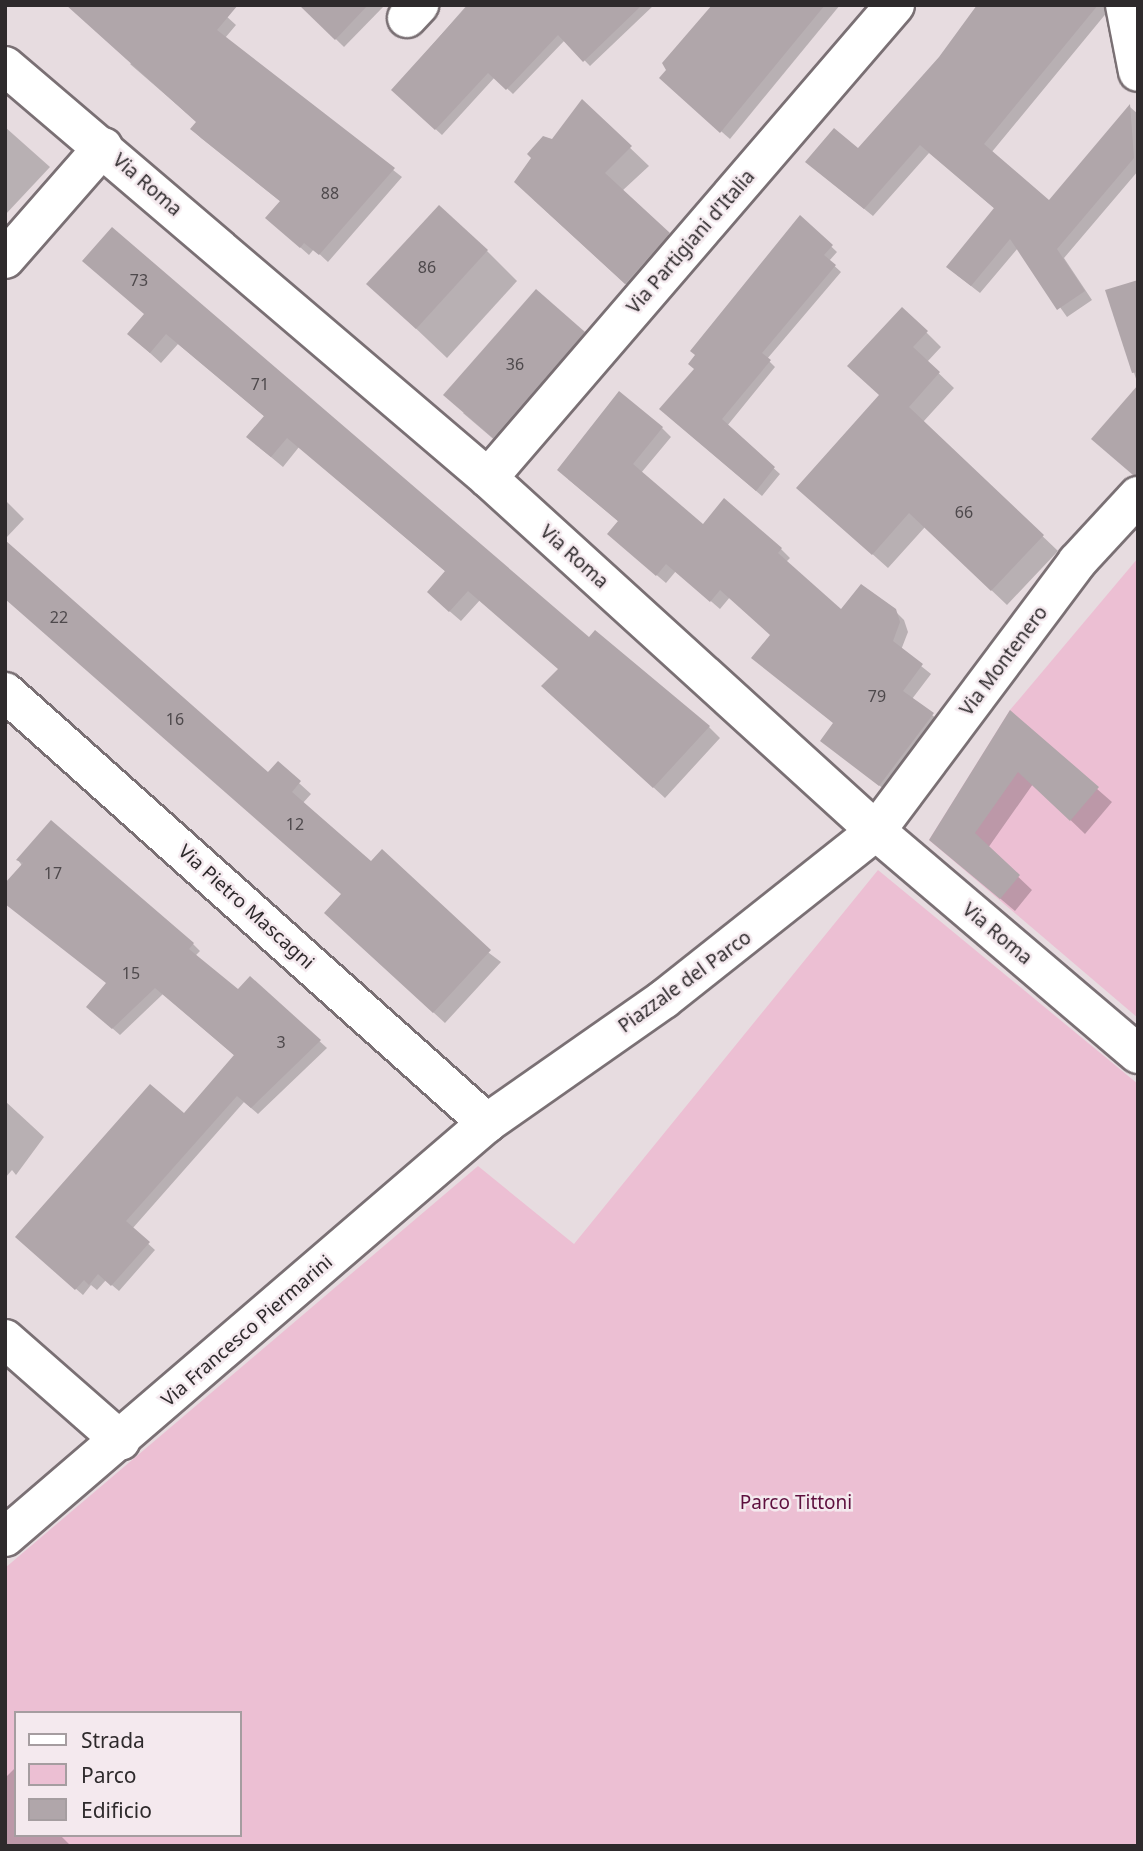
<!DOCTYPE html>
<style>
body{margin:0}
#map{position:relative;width:1143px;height:1851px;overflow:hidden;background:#e7dce0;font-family:"Noto Sans",sans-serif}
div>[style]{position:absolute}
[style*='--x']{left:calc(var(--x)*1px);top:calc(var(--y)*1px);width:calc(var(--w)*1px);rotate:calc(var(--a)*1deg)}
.green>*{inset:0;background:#ecbfd3}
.shadow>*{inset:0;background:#0003}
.building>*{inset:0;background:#b0a6aa}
.roads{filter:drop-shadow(2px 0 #7a7074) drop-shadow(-2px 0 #7a7074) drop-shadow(0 2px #7a7074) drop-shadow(0 -2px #7a7074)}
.street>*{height:38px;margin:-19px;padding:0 19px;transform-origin:19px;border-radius:19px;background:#fff}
span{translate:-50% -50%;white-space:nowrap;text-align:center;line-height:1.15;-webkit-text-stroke:5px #f4e9ee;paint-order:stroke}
.number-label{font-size:16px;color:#4e494c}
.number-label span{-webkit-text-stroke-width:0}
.street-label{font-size:19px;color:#2e2a2c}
.park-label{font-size:19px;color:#5e103e}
.frame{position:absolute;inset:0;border:7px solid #2e2a2c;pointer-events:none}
.legend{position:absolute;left:14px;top:1711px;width:228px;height:126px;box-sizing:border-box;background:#f4e9ee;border:2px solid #a59da0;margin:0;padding:9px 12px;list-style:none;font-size:21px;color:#2e2a2c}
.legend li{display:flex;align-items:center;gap:14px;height:35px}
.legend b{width:35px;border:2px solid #a59da0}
</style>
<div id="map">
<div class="green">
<i style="clip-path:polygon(1138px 558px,1138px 1018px,929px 840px,1010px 710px)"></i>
<i style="clip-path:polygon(evenodd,878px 870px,1138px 1084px,1138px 1846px,5px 1846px,5px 1568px,478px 1166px,574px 1244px,878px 870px,16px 1713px,240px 1713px,240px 1835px,16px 1835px,16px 1713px)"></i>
</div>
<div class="shadow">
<i style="clip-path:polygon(214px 5px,236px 25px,225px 38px,402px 177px,328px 262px,314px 249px,309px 255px,276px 226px,281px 202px,201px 138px,192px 129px,198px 123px,130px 64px)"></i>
<i style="clip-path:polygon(301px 5px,385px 5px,344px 47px)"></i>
<i style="clip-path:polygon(467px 5px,654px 5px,590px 66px,565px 40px,513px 94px,495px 77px,442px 135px,393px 90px)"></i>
<i style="clip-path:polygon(714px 5px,840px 5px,730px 139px,669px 86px)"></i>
<i style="clip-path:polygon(1003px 5px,1113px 5px,991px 153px,1049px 203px,1130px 107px,1138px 114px,1138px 171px,1064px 258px,1092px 300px,1067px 317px,1018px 248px,980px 293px,957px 275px,995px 209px,929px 153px,873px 216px,816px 170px,858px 151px)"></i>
<i style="clip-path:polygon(582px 102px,649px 166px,622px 191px,687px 252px,644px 301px,534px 200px,553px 142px)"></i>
<i style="clip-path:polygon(5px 127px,50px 167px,5px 215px)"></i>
<i style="clip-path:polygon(800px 217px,837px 252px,829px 261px,841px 272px,767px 359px,775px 367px,727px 426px,780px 474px,762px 496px,667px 415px)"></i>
<i style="clip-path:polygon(487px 251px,517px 281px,447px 358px,369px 284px)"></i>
<i style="clip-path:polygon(1138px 282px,1138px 385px,1108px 292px)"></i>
<i style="clip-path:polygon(145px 314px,709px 727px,720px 738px,665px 798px,555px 697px,560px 670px,480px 600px,461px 621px,440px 603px,446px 572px,299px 447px,283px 467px,260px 448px,265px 417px,178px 344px,161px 363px,140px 344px)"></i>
<i style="clip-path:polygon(926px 332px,941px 347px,927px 362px,954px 388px,923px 422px,1058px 551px,1007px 605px,925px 527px,888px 568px,814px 502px,881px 396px,865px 381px)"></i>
<i style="clip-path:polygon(584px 333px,602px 351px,512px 455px,463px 413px)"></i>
<i style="clip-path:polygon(662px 428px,671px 437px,641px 473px,703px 527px,724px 500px,781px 549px,790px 558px,786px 562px,841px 612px,895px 611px,904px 620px,908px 632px,901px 650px,931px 674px,912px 699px,942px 723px,889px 793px,822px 741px,835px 724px,753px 658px,772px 635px,730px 597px,720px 609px,676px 571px,666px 583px,618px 542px,619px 522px,568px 479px)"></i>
<i style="clip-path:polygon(5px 500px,24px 519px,5px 539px)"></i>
<i style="clip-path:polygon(1010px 713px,1112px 802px,1085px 834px,1033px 784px,988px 848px,1032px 890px,1015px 911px,931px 840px)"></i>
<i style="clip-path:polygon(278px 764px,311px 794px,302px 804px,371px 864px,501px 962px,445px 1023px,337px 924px,343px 894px,268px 775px)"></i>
<i style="clip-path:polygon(18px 860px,193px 944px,200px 951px,195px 956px,238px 992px,250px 978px,327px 1048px,258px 1114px,244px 1102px,132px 1229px,155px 1250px,119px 1291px,106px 1280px,97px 1290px,91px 1285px,83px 1295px,24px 1243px,184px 1116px,235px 1056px,163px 994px,120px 1035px,95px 1013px,107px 984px)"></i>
<i style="clip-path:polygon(5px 1101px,44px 1137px,16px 1175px,12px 1170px,5px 1178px)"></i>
<i style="clip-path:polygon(16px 1767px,16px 1835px,60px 1835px,71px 1846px,5px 1846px,5px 1778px)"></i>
</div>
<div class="building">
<i style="clip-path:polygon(66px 5px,238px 5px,217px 30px,395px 168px,319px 255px,304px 243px,300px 248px,265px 218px,280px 201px,190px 129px,196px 122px)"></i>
<i style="clip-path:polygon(299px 5px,368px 5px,335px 40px)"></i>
<i style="clip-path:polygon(468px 5px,642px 5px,583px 62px,558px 35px,506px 90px,488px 73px,435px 130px,391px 90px)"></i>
<i style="clip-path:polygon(712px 5px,825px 5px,720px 133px,659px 78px,666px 70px,662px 63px)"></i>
<i style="clip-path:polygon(977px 5px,1098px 5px,984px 144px,1049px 200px,1130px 104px,1134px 158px,1057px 249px,1085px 291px,1057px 310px,1010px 239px,971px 286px,946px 267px,994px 208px,920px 145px,864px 209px,805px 162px,834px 128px,858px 148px,939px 57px)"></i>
<i style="clip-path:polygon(582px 99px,632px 146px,605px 173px,670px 233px,625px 284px,514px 182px,531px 158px,527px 154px,543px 136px,552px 139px)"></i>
<i style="clip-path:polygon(439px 205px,488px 250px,416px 329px,366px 284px)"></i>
<i style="clip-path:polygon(800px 215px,833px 245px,824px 255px,836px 265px,762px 353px,771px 360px,722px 419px,775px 467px,756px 491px,659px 409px,694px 369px,688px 364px,695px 355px,690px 351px)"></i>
<i style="clip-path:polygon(112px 227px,589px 637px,595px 630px,710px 726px,653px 788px,541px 686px,558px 669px,468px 591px,449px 612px,427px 592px,445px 571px,287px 438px,271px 457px,246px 437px,264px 416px,166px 334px,150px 353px,127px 334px,144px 314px,82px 261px)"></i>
<i style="clip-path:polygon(1138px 280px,1138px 372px,1132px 373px,1105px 290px)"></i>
<i style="clip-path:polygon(536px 289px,585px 332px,493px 438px,443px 395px)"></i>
<i style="clip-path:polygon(902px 307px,928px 331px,913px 347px,940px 372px,909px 407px,1044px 535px,991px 591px,909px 513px,872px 555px,796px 488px,879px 395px,847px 366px)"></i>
<i style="clip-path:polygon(1138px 385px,1138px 475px,1133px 475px,1091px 439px)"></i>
<i style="clip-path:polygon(619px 391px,663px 427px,633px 464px,703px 524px,724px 498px,782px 548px,778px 553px,841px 609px,861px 584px,896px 609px,900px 622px,893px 641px,923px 664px,903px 691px,934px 713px,879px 786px,820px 741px,833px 723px,751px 658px,770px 635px,720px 590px,710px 602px,666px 564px,656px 576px,607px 534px,618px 521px,557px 470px)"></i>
<i style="clip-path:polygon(5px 540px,268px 772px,278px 761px,301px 781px,292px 792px,371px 861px,382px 849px,491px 950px,433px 1013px,324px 913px,341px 894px,5px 599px)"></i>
<i style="clip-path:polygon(1010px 710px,1099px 787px,1070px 821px,1018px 772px,975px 833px,1020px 875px,1000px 899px,929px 840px)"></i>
<i style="clip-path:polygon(51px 820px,194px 943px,189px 949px,238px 989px,250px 976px,321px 1040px,251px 1108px,237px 1096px,126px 1221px,150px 1242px,111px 1286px,98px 1274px,89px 1285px,84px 1280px,75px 1290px,15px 1237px,150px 1084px,184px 1113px,234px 1055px,155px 988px,112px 1029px,86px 1007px,106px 983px,5px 904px,5px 883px,23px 863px,16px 860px)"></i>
</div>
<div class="roads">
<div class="street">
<i style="--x:1125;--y:5;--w:68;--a:79"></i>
<i style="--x:407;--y:18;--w:18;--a:-47"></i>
<i style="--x:5;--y:66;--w:635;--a:40.46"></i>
<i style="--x:488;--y:478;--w:525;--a:42.3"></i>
<i style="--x:876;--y:831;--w:344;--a:40.4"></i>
<i style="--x:5;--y:259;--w:149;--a:-48.8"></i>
<i style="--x:488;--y:478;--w:624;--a:-49.29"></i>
<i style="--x:5;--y:692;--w:647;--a:41.8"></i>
<i style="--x:5;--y:1339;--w:154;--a:41.3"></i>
<i style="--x:5;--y:1537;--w:635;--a:-40.66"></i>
<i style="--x:487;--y:1123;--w:216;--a:-35"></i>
<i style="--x:664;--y:999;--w:270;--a:-38.4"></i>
<i style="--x:876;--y:831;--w:336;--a:-53.2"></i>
<i style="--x:1077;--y:562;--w:90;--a:-47.3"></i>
</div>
</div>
<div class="number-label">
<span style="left:330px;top:193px">88</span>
<span style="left:427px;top:267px">86</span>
<span style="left:139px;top:280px">73</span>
<span style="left:515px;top:364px">36</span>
<span style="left:260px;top:384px">71</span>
<span style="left:964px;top:512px">66</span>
<span style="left:59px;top:617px">22</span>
<span style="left:877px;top:696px">79</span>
<span style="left:175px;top:719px">16</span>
<span style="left:295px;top:824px">12</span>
<span style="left:53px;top:873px">17</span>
<span style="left:131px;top:973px">15</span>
<span style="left:281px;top:1042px">3</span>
</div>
<div class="street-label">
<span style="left:147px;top:185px;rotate:41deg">Via Roma</span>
<span style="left:691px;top:242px;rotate:-49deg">Via Partigiani d'Italia</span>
<span style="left:574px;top:557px;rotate:42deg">Via Roma</span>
<span style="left:1004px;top:661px;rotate:-53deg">Via Montenero</span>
<span style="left:246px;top:907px;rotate:42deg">Via Pietro Mascagni</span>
<span style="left:997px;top:934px;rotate:40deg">Via Roma</span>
<span style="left:685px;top:982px;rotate:-36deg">Piazzale del Parco</span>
<span style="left:247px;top:1331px;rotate:-41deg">Via Francesco Piermarini</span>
</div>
<div class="park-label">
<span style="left:796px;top:1503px">Parco Tittoni</span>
</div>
<div class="frame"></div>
<ul class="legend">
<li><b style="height:9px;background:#fff"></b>Strada</li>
<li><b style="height:19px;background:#ecbfd3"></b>Parco</li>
<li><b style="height:19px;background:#b0a6aa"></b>Edificio</li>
</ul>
</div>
